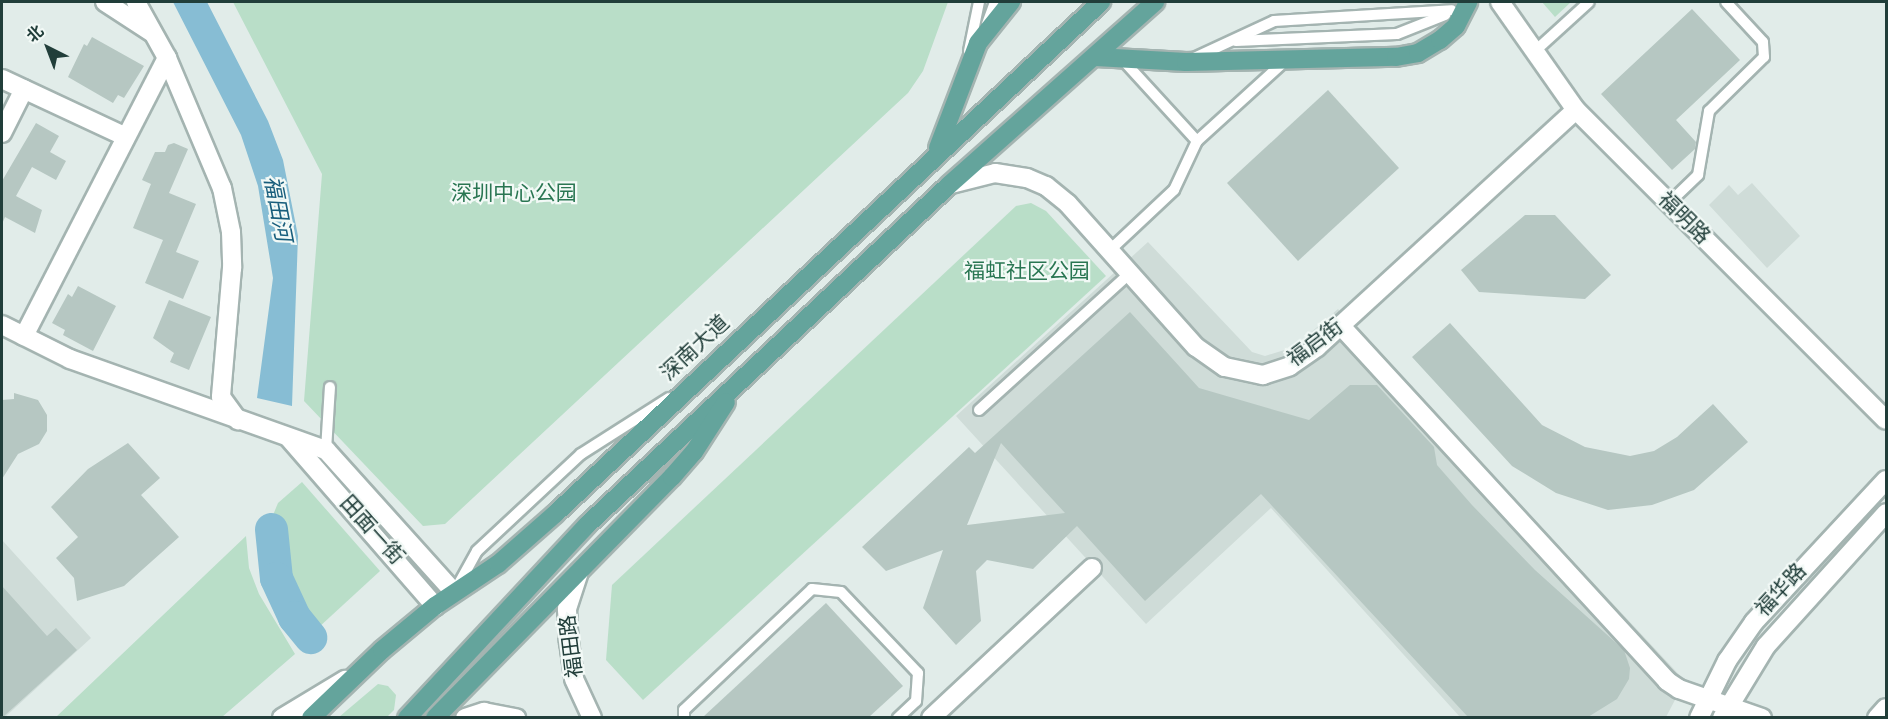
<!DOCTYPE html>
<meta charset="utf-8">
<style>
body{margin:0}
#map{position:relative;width:1888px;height:719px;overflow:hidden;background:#e1ece9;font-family:Overpass,"Noto Sans SC",sans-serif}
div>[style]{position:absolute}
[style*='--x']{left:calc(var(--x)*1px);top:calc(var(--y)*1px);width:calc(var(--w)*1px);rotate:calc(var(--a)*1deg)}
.built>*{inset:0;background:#cfdcd8}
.green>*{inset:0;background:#b9dec8}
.water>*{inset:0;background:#87bdd4}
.river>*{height:33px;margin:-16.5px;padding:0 16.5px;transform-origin:16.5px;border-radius:16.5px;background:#87bdd4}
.building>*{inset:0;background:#b6c7c2}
.roads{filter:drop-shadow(2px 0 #a4b4b1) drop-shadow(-2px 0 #a4b4b1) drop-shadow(0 2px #a4b4b1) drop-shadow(0 -2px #a4b4b1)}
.lane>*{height:10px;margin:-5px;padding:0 5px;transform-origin:5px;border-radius:5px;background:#fff}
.street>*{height:18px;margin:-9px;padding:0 9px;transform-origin:9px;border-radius:9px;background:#fff}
.secondary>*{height:18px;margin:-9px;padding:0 9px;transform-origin:9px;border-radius:9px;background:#fff}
.primary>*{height:18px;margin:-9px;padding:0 9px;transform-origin:9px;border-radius:9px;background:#64a49c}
span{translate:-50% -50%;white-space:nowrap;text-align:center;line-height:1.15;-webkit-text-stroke:4.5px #f2f9f6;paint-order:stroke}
.park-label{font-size:21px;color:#297652}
.street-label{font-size:21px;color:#213e3a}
.water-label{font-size:22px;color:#185e7c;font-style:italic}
.frame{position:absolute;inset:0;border:3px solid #213e3a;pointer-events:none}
.north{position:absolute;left:18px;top:18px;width:60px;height:60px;-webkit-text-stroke:4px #f2f9f6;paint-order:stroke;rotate:318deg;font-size:16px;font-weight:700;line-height:24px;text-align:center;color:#213e3a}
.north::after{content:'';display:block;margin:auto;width:21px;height:27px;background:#213e3a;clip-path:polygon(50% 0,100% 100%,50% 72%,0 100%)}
</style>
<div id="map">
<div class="built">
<i style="clip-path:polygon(1752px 183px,1800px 236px,1767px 268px,1709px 205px,1729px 185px,1738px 195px)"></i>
<i style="clip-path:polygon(1148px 242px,1252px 352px,1265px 356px,1294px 347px,1338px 309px,1685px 681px,1666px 717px,1460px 717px,1271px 508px,1146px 624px,956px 416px)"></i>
<i style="clip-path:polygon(2px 540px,91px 638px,4px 718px,2px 717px)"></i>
</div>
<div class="green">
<i style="clip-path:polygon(233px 2px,948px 2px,923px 71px,908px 93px,445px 524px,423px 526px,304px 401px,322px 174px)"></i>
<i style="clip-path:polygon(1542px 2px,1571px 2px,1555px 17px)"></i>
<i style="clip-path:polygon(1031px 203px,1046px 211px,1106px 276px,643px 700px,606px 660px,612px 585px,1016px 206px)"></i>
<i style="clip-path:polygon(302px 482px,380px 571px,318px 628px,282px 567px,274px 529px,273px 515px,278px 503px)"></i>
<i style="clip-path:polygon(246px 536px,249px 568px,259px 594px,295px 654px,222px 717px,56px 717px)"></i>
<i style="clip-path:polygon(378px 684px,388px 686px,396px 695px,394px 710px,387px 717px,339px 717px)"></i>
</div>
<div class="water">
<i style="clip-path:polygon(173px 2px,207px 2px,268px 121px,283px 160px,298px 236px,292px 406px,257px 398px,273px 278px,258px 186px,241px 135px)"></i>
</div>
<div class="river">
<i style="--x:271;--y:529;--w:49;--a:84.2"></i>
<i style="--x:276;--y:578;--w:43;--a:65.2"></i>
<i style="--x:294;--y:617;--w:26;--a:51"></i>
</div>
<div class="building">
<i style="clip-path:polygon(1692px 9px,1740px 60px,1676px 120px,1696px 142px,1695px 149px,1672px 170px,1601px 94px)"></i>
<i style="clip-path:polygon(92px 37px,144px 66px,124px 98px,118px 95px,113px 103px,68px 77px,84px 44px,87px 46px)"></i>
<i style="clip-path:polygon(1328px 90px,1399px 168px,1298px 261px,1227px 183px)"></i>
<i style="clip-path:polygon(36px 123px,59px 136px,50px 152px,66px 161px,56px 180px,32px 167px,16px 196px,42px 210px,35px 233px,5px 217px,2px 224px,2px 181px)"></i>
<i style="clip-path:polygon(174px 143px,188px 149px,169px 193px,196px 204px,176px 252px,199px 261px,183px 299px,145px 283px,163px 240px,133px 228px,151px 184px,142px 180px,155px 152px,165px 152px,168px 145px)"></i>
<i style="clip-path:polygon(1525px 215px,1555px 215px,1611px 275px,1585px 299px,1479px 292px,1461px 270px)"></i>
<i style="clip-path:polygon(78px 286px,116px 306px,93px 351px,63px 335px,65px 330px,52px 323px,68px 294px,72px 297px)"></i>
<i style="clip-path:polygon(169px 300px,211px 317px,189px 370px,170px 362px,174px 353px,153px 338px)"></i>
<i style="clip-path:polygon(evenodd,1130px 312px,1199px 388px,1309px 420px,1350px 385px,1377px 385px,1434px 447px,1437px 465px,1472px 505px,1535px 570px,1624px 650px,1630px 668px,1629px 679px,1617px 699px,1588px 717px,1468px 717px,1261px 494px,1145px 601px,1077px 526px,1033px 569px,987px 560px,976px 571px,981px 621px,956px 645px,923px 608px,943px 550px,886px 571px,862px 547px,969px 447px,975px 453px,1130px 312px,1001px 443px,1042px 488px,1065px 513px,967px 525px,1001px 443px)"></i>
<i style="clip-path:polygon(1450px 323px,1542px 425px,1585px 447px,1630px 456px,1654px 451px,1677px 437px,1713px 404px,1748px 442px,1694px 490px,1652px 505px,1608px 510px,1556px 493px,1512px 466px,1412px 357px)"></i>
<i style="clip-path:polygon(14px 393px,38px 400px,47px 415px,47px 431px,39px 444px,18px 454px,2px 479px,2px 400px,14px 399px)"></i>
<i style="clip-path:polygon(128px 443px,160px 478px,141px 495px,179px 537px,124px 586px,77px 601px,74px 578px,56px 558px,78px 537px,51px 507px,88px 469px)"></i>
<i style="clip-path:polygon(2px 586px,47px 636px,56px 628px,77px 650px,3px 717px)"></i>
<i style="clip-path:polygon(826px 603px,903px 686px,869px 717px,703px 717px)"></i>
</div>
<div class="roads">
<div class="lane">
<i style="--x:987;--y:24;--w:23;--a:-70"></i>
<i style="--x:1236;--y:41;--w:161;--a:-2.5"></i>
<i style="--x:1397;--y:34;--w:52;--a:-21.6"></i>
<i style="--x:969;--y:51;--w:50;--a:-78.5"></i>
<i style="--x:1534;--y:52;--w:74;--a:-42.3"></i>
<i style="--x:1194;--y:58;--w:88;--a:-24.8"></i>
<i style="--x:1274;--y:21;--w:178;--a:-3.5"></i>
<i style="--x:1122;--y:59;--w:111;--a:47.6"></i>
<i style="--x:1668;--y:204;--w:42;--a:-44"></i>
<i style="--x:1698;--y:175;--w:65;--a:-80.2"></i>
<i style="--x:1709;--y:111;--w:77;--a:-44.5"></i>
<i style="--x:1764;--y:57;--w:15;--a:-94"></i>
<i style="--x:1763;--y:42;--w:54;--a:-132.8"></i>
<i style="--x:1110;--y:250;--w:88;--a:-43.2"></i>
<i style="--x:1174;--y:190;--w:54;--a:-64.9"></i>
<i style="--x:1197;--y:141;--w:120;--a:-42.3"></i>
<i style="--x:979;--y:410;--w:204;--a:-42.2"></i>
<i style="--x:326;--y:450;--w:63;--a:-86.4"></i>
<i style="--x:456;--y:589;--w:43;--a:-61.1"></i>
<i style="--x:477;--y:551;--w:142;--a:-43"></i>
<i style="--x:581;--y:454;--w:104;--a:-32.5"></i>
<i style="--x:684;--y:718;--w:8;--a:-90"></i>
<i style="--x:684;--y:710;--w:176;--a:-43.4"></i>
<i style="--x:812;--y:589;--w:29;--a:6"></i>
<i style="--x:841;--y:592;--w:112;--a:46.5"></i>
<i style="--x:918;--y:673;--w:28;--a:94"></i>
<i style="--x:916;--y:701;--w:25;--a:137"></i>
</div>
<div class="street">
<i style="--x:105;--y:2;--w:55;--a:33.1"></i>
<i style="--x:136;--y:2;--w:64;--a:61"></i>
<i style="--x:167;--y:58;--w:141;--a:67.1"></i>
<i style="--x:222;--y:188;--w:45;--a:78.4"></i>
<i style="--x:231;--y:232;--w:36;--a:88"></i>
<i style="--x:232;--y:268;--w:129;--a:94.9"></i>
<i style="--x:221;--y:397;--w:29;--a:54"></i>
<i style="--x:2;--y:79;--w:135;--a:25"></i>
<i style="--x:2;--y:133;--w:49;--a:-63.4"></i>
<i style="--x:951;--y:184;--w:45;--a:-14"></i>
<i style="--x:995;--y:173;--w:32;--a:9"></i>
<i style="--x:1027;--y:178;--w:21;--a:23"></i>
<i style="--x:1046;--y:186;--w:28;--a:39"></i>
<i style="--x:1068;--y:204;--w:192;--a:48.2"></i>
<i style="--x:1196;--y:347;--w:35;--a:35"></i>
<i style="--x:1225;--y:367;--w:39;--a:12"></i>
<i style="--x:1263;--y:375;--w:28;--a:-18"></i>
<i style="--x:1290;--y:366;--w:33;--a:-35"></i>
<i style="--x:1317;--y:347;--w:351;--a:-42.5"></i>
<i style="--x:2;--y:325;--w:76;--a:26.6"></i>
<i style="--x:70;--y:359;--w:272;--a:19.6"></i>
<i style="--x:326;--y:450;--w:191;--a:48"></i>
<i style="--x:1341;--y:326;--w:482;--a:47.4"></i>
<i style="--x:1667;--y:681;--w:14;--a:34"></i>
<i style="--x:1679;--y:689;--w:88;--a:19.3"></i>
<i style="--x:24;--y:336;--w:313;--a:-62.8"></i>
<i style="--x:289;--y:438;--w:223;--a:49"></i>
<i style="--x:931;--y:718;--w:220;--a:-43"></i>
<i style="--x:1877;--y:718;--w:13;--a:-48"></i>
</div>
<div class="secondary">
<i style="--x:1500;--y:2;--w:132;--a:54.9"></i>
<i style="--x:1576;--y:110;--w:438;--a:45"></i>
<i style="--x:579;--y:572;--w:39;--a:108"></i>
<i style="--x:567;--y:609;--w:33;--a:87"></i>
<i style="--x:569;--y:642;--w:37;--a:82"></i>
<i style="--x:574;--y:679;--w:43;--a:65.2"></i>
<i style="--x:282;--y:718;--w:74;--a:-31.1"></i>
<i style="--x:465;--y:718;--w:20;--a:-18"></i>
<i style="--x:484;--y:712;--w:33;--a:11"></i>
<i style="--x:1699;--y:718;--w:64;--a:-63.8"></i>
<i style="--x:1727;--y:661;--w:47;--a:-55.3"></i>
<i style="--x:1754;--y:622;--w:194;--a:-47.1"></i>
<i style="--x:1722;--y:718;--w:84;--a:-58.6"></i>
<i style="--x:1766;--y:646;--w:179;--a:-47.9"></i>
</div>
<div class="primary">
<i style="--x:1096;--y:57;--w:90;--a:3.2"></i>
<i style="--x:1186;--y:62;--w:210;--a:-1.4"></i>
<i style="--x:1396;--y:57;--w:22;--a:-10"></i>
<i style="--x:1418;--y:53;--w:26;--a:-31"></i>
<i style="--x:1440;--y:40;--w:21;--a:-41"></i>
<i style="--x:1456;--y:26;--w:27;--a:-63"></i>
<i style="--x:938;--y:148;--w:112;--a:-69.1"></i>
<i style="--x:978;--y:43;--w:53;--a:-51.2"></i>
<i style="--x:311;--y:718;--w:98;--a:-43.8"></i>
<i style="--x:382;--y:650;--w:69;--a:-39.7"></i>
<i style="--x:435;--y:606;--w:76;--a:-33.7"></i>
<i style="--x:498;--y:564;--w:76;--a:-41.3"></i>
<i style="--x:555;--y:514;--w:749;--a:-43.16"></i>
<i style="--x:407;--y:718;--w:264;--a:-47"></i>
<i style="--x:587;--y:525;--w:497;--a:-43.2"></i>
<i style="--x:949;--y:185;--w:276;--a:-41.6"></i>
<i style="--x:435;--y:718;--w:338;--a:-45.5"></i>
<i style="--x:672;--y:477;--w:33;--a:-49"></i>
<i style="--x:694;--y:452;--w:59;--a:-57.4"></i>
</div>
</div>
<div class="park-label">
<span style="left:514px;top:195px">深圳中心公园</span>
<span style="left:1027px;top:273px">福虹社区公园</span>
</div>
<div class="street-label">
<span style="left:1683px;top:219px;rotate:45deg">福明路</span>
<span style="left:1316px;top:344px;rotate:-37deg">福启街</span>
<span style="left:696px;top:349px;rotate:-43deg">深南大道</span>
<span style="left:371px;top:531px;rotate:48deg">田面一街</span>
<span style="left:1782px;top:591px;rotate:-47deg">福华路</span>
<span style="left:573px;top:646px;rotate:-97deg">福田路</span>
</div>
<div class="water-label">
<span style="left:276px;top:209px;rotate:79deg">福田河</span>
</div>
<div class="frame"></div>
<div class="north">北</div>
</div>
